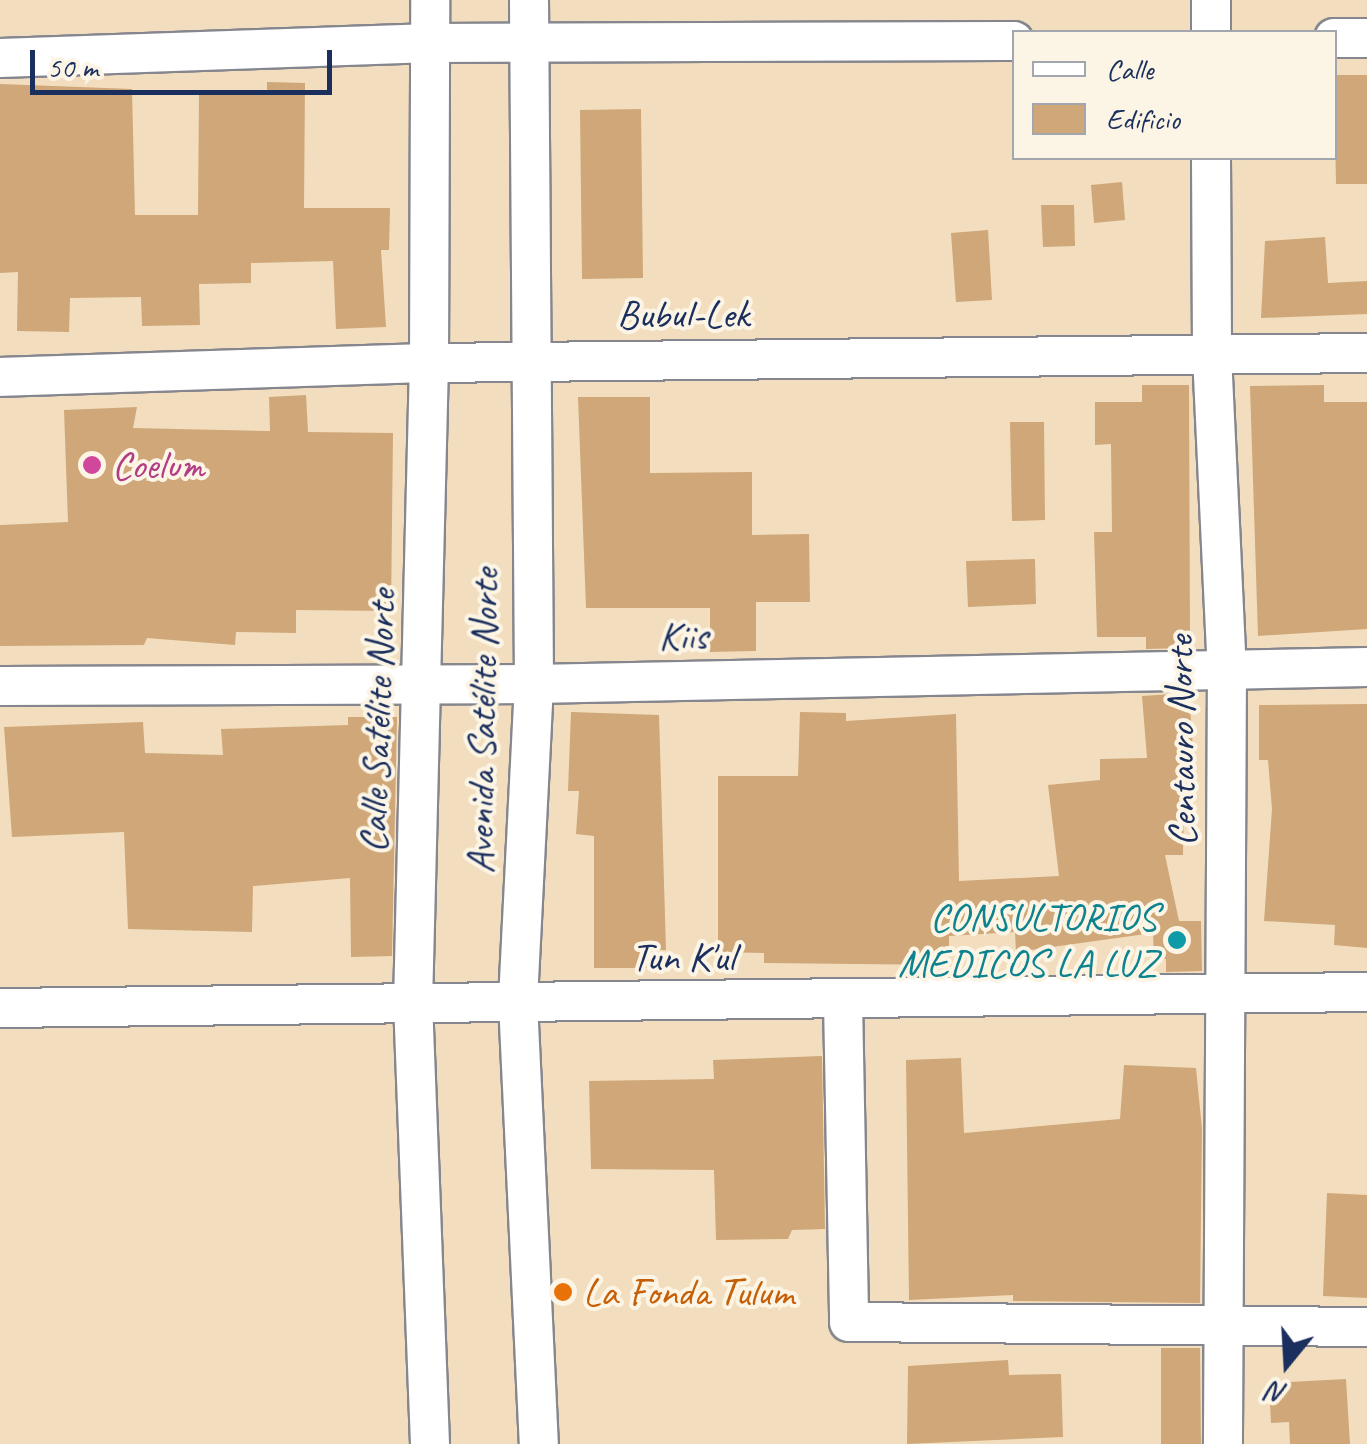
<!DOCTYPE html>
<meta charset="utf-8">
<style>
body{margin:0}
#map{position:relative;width:1367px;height:1444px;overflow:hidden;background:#f2debe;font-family:Caveat,sans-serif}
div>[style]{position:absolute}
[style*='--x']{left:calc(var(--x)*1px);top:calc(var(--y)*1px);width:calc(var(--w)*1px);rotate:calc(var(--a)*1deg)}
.building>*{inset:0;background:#cfa778}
.roads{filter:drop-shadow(2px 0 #86868e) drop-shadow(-2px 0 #86868e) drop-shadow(0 2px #86868e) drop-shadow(0 -2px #86868e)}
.minor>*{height:38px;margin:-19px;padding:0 19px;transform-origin:19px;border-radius:19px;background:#fff}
.dots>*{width:28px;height:28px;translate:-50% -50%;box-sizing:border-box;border:5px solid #fcf5e5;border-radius:50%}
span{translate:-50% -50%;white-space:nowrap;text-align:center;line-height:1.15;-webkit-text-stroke:8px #fcf5e5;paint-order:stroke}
.street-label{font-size:40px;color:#1b2f5e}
.hotel-label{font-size:40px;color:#b23c85}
.left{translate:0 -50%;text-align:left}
.culture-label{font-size:40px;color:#0d838f}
.right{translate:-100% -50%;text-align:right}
.food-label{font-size:40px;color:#c56008}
.legend{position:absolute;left:1012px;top:30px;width:325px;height:130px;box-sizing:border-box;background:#fcf5e5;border:2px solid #a2a6af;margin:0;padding:12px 18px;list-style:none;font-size:30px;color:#1b2f5e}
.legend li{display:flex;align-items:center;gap:20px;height:50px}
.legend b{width:50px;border:2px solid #a2a6af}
.north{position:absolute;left:1237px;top:1314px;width:100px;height:100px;-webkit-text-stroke:8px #fcf5e5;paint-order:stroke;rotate:198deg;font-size:28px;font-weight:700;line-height:40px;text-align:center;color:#1b2f5e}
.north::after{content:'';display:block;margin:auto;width:35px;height:45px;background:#1b2f5e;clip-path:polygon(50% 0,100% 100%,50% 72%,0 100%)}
.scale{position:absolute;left:30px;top:50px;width:302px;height:45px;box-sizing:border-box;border:5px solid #1b2f5e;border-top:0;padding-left:12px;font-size:30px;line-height:35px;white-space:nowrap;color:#1b2f5e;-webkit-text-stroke:8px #fcf5e5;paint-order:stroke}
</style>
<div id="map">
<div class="building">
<i style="clip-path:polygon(1334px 75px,1367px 75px,1367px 184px,1336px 184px)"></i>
<i style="clip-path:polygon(267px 82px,305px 83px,304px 208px,390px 208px,389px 250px,381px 250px,386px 327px,336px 329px,333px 261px,251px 263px,251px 283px,199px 284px,200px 325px,142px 326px,141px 297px,70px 298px,69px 332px,17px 331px,18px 272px,0 273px,0 84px,132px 89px,135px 215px,198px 215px,199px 93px,267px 93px)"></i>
<i style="clip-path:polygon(641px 109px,643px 278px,582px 279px,580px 110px)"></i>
<i style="clip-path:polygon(1122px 182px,1125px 220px,1094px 223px,1091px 185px)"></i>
<i style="clip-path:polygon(1041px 205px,1074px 205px,1075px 246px,1043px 247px)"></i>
<i style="clip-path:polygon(988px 230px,992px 300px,956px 302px,951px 233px)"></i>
<i style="clip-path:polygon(1325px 237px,1328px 283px,1367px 281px,1367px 314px,1261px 318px,1265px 241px)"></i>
<i style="clip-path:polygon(1142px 385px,1189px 385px,1190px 639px,1184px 639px,1185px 648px,1146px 649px,1146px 637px,1097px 637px,1094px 532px,1112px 532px,1111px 444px,1095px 445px,1095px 402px,1142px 402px)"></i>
<i style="clip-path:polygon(1324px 385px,1324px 402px,1367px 402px,1367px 629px,1258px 636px,1250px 386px)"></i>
<i style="clip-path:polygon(306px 395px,308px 432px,393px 433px,391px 611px,296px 610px,296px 633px,236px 632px,235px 645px,147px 638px,144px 645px,0 646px,0 525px,68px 522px,64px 410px,137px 407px,133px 428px,270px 431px,269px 397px)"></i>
<i style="clip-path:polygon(578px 397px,650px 397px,650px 473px,752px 472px,752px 535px,809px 534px,810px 602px,756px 602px,756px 651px,710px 652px,710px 608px,586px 608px)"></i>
<i style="clip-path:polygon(1010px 422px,1044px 422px,1045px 520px,1012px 521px)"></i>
<i style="clip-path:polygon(1035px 559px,1036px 604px,968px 607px,966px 561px)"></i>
<i style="clip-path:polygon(1189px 693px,1193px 748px,1185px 748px,1183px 855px,1165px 855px,1179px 921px,1201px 921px,1202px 971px,1166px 972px,1166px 959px,1154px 958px,1153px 933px,1016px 952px,1015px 932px,949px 936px,949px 965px,764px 963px,764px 953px,718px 952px,718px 776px,798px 776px,800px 712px,846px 713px,846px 721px,956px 714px,959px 881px,1059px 876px,1048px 785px,1100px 780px,1100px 759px,1147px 758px,1142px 696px)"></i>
<i style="clip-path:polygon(1367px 704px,1367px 948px,1334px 945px,1335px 925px,1264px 921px,1272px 809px,1268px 760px,1259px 760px,1259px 705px)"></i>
<i style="clip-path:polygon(571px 712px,659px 715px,666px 950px,654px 950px,654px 968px,594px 968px,594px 836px,576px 834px,579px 791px,568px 791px)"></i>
<i style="clip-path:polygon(348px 717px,397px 717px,392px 956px,351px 957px,350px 878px,253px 886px,252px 932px,128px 929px,124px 832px,12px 837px,4px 727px,143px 722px,145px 753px,223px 755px,221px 729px,348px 725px)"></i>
<i style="clip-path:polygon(822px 1056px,825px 1229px,792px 1230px,788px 1239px,716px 1240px,714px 1170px,591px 1169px,589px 1081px,714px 1079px,713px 1060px)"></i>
<i style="clip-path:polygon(961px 1058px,964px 1133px,1120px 1119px,1124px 1065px,1196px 1068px,1202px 1129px,1200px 1303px,1013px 1301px,1013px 1295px,909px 1300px,906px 1060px)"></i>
<i style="clip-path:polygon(1327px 1193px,1367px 1195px,1367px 1298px,1323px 1296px)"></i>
<i style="clip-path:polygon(1161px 1348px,1200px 1348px,1201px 1444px,1161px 1444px)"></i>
<i style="clip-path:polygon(1008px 1360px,1009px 1375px,1061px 1374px,1063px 1437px,907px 1444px,908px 1366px)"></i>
<i style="clip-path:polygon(1346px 1379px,1350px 1444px,1290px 1444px,1289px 1422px,1271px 1423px,1269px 1383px)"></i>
</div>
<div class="roads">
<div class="minor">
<i style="--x:529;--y:0;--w:684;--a:89.58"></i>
<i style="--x:534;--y:684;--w:318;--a:92.9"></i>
<i style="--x:518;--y:1002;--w:442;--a:87.3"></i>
<i style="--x:1211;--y:0;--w:32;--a:90"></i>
<i style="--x:1334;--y:38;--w:33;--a:0"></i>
<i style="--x:0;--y:58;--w:432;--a:-2"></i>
<i style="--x:432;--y:43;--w:582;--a:-0.2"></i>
<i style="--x:1211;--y:158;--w:197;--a:89.7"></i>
<i style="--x:1212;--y:355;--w:315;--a:87.3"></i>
<i style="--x:1227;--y:670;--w:774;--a:90.3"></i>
<i style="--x:0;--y:377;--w:429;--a:-1.9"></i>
<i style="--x:429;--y:363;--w:938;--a:-0.61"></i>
<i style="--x:0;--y:686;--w:534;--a:-0.21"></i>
<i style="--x:534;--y:684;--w:833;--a:-1.17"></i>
<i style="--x:843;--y:1001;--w:321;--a:88.9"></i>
<i style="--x:849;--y:1322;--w:518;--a:0.55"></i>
<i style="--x:0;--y:1008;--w:1367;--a:-0.67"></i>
<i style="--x:430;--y:1444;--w:440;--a:-92.2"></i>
<i style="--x:413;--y:1004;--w:641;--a:-88.57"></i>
<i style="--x:429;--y:363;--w:363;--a:-89.8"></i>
</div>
</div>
<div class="dots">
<i style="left:92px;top:465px;background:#d1479c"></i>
<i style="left:1177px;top:940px;background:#0f9aa8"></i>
<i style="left:563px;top:1292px;background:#e8710a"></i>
</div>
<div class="street-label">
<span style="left:683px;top:314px">Bubul-Lek</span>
<span style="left:683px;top:636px;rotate:-1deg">Kiis</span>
<span style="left:377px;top:721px;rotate:-88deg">Calle Satélite Norte</span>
<span style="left:482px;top:721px;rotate:-89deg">Avenida Satélite Norte</span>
<span style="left:1181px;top:741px;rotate:-91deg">Centauro Norte</span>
<span style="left:683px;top:957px">Tun K'ul</span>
</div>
<div class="hotel-label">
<span class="left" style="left:112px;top:465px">Coelum</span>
</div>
<div class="culture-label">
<span class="right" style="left:1157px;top:940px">CONSULTORIOS<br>MEDICOS LA LUZ</span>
</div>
<div class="food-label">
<span class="left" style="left:583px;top:1292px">La Fonda Tulum</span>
</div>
<ul class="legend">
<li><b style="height:12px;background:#fff"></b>Calle</li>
<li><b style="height:28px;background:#cfa778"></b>Edificio</li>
</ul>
<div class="north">N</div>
<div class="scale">50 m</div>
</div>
